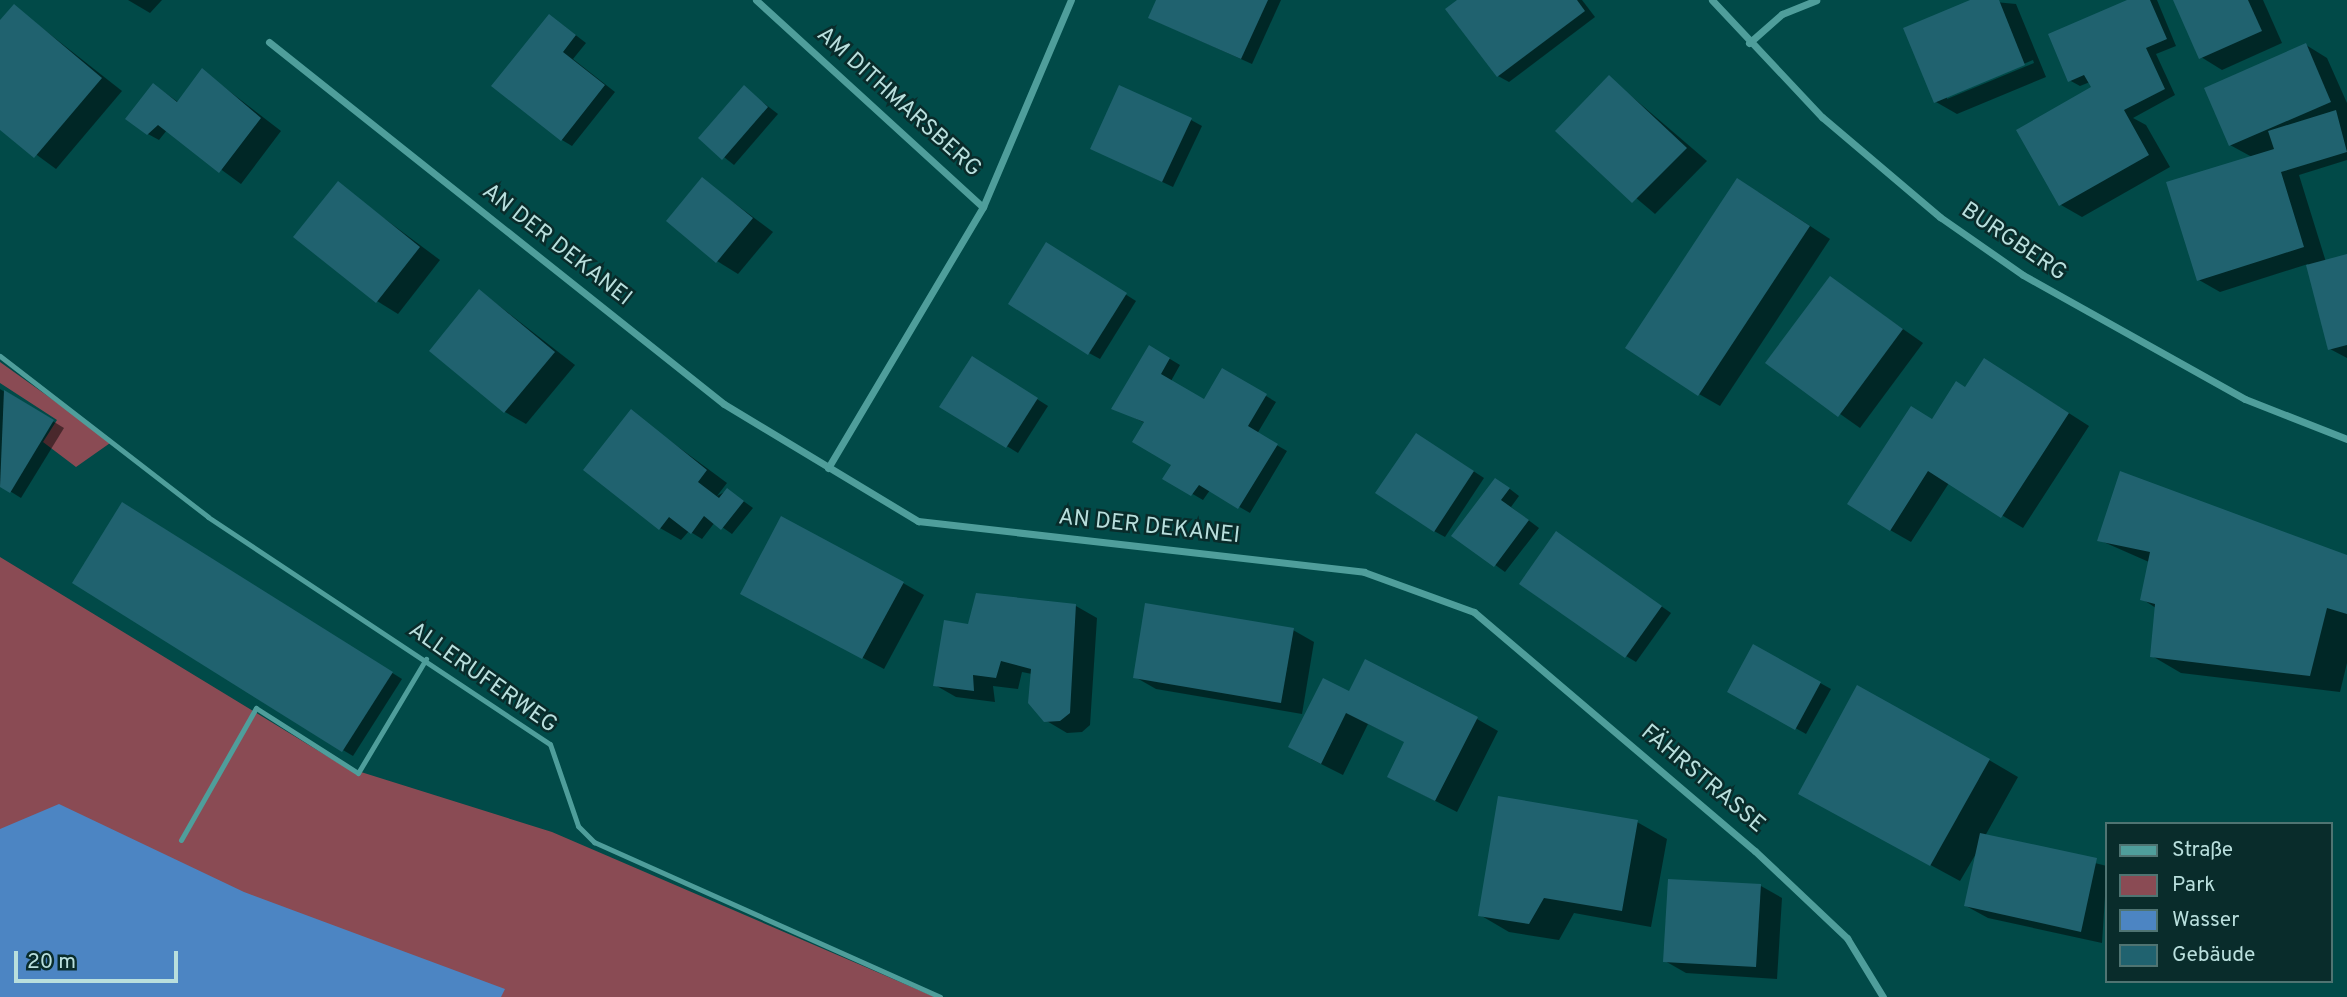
<!DOCTYPE html>
<meta charset="utf-8">
<style>
body{margin:0}
#map{position:relative;width:2347px;height:997px;overflow:hidden;background:#014a48;font-family:Overpass,sans-serif}
div>[style]{position:absolute}
[style*='--x']{left:calc(var(--x)*1px);top:calc(var(--y)*1px);width:calc(var(--w)*1px);rotate:calc(var(--a)*1deg)}
.green>*{inset:0;background:#8a4b54}
.water>*{inset:0;background:#4c85c3}
.shadow>*{inset:0;background:#0007}
.building>*{inset:0;background:#20626f}
.service>*{height:5px;margin:-2.5px;padding:0 2.5px;transform-origin:2.5px;border-radius:2.5px;background:#4f9e9b}
.minor>*{height:7px;margin:-3.5px;padding:0 3.5px;transform-origin:3.5px;border-radius:3.5px;background:#4f9e9b}
span{translate:-50% -50%;white-space:nowrap;text-align:center;line-height:1.15;-webkit-text-stroke:5px #092c2b;paint-order:stroke}
.street-label{font-size:23px;color:#b9dfdd}
.legend{position:absolute;left:2105px;top:822px;width:228px;height:161px;box-sizing:border-box;background:#092c2b;border:2px solid #4f7472;margin:0;padding:9px 12px;list-style:none;font-size:21px;color:#b9dfdd}
.legend li{display:flex;align-items:center;gap:14px;height:35px}
.legend b{width:35px;border:2px solid #4f7472}
.scale{position:absolute;left:14px;top:951px;width:164px;height:32px;box-sizing:border-box;border:4px solid #b9dfdd;border-top:0;padding-left:9px;font-size:21px;line-height:24px;white-space:nowrap;color:#b9dfdd;-webkit-text-stroke:5px #092c2b;paint-order:stroke}
</style>
<div id="map">
<div class="green">
<i style="clip-path:polygon(0 362px,91px 427px,113px 441px,76px 467px,43px 442px,57px 420px,0 383px)"></i>
<i style="clip-path:polygon(0 557px,345px 767px,552px 832px,935px 997px,0 997px)"></i>
</div>
<div class="water">
<i style="clip-path:polygon(59px 804px,244px 892px,505px 989px,501px 997px,0 997px,0 829px)"></i>
</div>
<div class="shadow">
<i style="clip-path:polygon(128px 0,162px 0,150px 13px)"></i>
<i style="clip-path:polygon(1158px 0,1281px 0,1252px 64px,1161px 23px)"></i>
<i style="clip-path:polygon(1460px 0,1582px 0,1595px 17px,1509px 82px,1498px 76px)"></i>
<i style="clip-path:polygon(evenodd,1974px 0,2016px 4px,2046px 77px,1957px 114px,1936px 102px,1974px 0,2033px 60px,2034px 63px,1947px 99px,1947px 96px,2033px 60px)"></i>
<i style="clip-path:polygon(2132px 0,2157px 0,2176px 46px,2156px 54px,2175px 95px,2133px 118px,2146px 125px,2170px 167px,2082px 217px,2061px 205px,2096px 92px,2090px 82px,2080px 86px,2069px 80px)"></i>
<i style="clip-path:polygon(2175px 0,2263px 0,2282px 43px,2222px 70px,2201px 57px)"></i>
<i style="clip-path:polygon(14px 6px,122px 91px,56px 169px,0 128px,0 23px)"></i>
<i style="clip-path:polygon(560px 23px,586px 43px,573px 59px,615px 92px,572px 146px,562px 140px)"></i>
<i style="clip-path:polygon(2306px 45px,2327px 58px,2347px 103px,2347px 160px,2299px 175px,2326px 262px,2347px 256px,2347px 358px,2330px 349px,2308px 264px,2220px 292px,2199px 280px,2252px 157px,2230px 145px)"></i>
<i style="clip-path:polygon(203px 71px,281px 131px,241px 184px,167px 130px,159px 140px,148px 134px,154px 85px,178px 102px)"></i>
<i style="clip-path:polygon(1609px 77px,1707px 161px,1655px 214px,1557px 131px)"></i>
<i style="clip-path:polygon(744px 88px,778px 114px,734px 165px,700px 138px)"></i>
<i style="clip-path:polygon(1191px 120px,1202px 126px,1173px 187px,1103px 154px)"></i>
<i style="clip-path:polygon(702px 179px,773px 232px,738px 274px,717px 261px)"></i>
<i style="clip-path:polygon(338px 184px,440px 260px,398px 314px,377px 301px)"></i>
<i style="clip-path:polygon(1758px 192px,1830px 239px,1720px 406px,1699px 394px)"></i>
<i style="clip-path:polygon(1057px 251px,1136px 301px,1100px 359px,1089px 353px)"></i>
<i style="clip-path:polygon(1830px 278px,1923px 343px,1860px 428px,1768px 363px)"></i>
<i style="clip-path:polygon(480px 291px,575px 365px,526px 424px,505px 412px)"></i>
<i style="clip-path:polygon(1150px 347px,1180px 365px,1171px 381px,1204px 401px,1223px 370px,1276px 402px,1257px 434px,1287px 451px,1250px 513px,1210px 490px,1203px 500px,1165px 478px,1173px 465px,1145px 423px,1114px 408px)"></i>
<i style="clip-path:polygon(983px 365px,1048px 406px,1018px 453px,942px 406px)"></i>
<i style="clip-path:polygon(2006px 373px,2089px 426px,2023px 528px,1949px 483px,1911px 542px,1890px 530px,1933px 421px,1966px 389px)"></i>
<i style="clip-path:polygon(0 389px,64px 428px,21px 498px,0 485px)"></i>
<i style="clip-path:polygon(631px 412px,727px 483px,717px 496px,728px 490px,753px 508px,732px 534px,715px 522px,702px 539px,689px 531px,681px 540px,660px 528px)"></i>
<i style="clip-path:polygon(1427px 441px,1484px 478px,1445px 537px,1434px 531px)"></i>
<i style="clip-path:polygon(1506px 486px,1519px 496px,1511px 507px,1539px 528px,1505px 572px,1454px 535px)"></i>
<i style="clip-path:polygon(134px 511px,402px 679px,353px 756px,343px 750px)"></i>
<i style="clip-path:polygon(1567px 540px,1671px 613px,1636px 662px,1626px 656px)"></i>
<i style="clip-path:polygon(2099px 540px,2347px 556px,2347px 663px,2340px 692px,2181px 673px,2152px 656px,2156px 608px,2142px 599px,2149px 562px)"></i>
<i style="clip-path:polygon(903px 583px,924px 595px,884px 669px,763px 605px)"></i>
<i style="clip-path:polygon(1076px 606px,1097px 618px,1090px 725px,1082px 732px,1067px 733px,1045px 720px,1032px 674px,1022px 672px,1018px 689px,993px 686px,995px 702px,956px 697px,935px 685px,969px 626px)"></i>
<i style="clip-path:polygon(1293px 630px,1314px 642px,1302px 714px,1156px 689px,1135px 677px)"></i>
<i style="clip-path:polygon(1754px 646px,1831px 689px,1806px 734px,1729px 691px)"></i>
<i style="clip-path:polygon(1350px 694px,1477px 719px,1498px 731px,1457px 812px,1410px 788px,1406px 742px,1368px 724px,1343px 775px,1311px 759px)"></i>
<i style="clip-path:polygon(1989px 760px,2018px 777px,1985px 836px,2107px 866px,2102px 943px,1988px 918px,1966px 906px,1977px 852px,1960px 881px,1829px 810px)"></i>
<i style="clip-path:polygon(1637px 822px,1667px 839px,1651px 927px,1574px 913px,1559px 940px,1509px 932px,1480px 915px)"></i>
<i style="clip-path:polygon(1761px 886px,1782px 898px,1777px 979px,1686px 973px,1665px 961px)"></i>
</div>
<div class="building">
<i style="clip-path:polygon(1156px 0,1268px 0,1241px 59px,1148px 18px)"></i>
<i style="clip-path:polygon(1457px 0,1577px 0,1585px 11px,1497px 77px,1445px 9px)"></i>
<i style="clip-path:polygon(1970px 0,1999px 0,2025px 65px,1934px 103px,1903px 28px)"></i>
<i style="clip-path:polygon(2127px 0,2150px 0,2167px 39px,2146px 48px,2165px 89px,2124px 110px,2149px 155px,2059px 206px,2016px 130px,2091px 87px,2084px 75px,2068px 82px,2048px 34px)"></i>
<i style="clip-path:polygon(2173px 0,2248px 0,2262px 31px,2199px 59px)"></i>
<i style="clip-path:polygon(14px 4px,102px 78px,34px 158px,0 130px,0 20px)"></i>
<i style="clip-path:polygon(549px 14px,576px 35px,563px 52px,605px 85px,561px 141px,491px 86px)"></i>
<i style="clip-path:polygon(2306px 43px,2331px 102px,2229px 146px,2204px 88px)"></i>
<i style="clip-path:polygon(202px 68px,261px 118px,219px 173px,158px 125px,147px 135px,125px 119px,153px 83px,177px 102px)"></i>
<i style="clip-path:polygon(1609px 75px,1687px 148px,1632px 203px,1555px 131px)"></i>
<i style="clip-path:polygon(744px 85px,768px 107px,722px 160px,698px 138px)"></i>
<i style="clip-path:polygon(1119px 85px,1192px 118px,1162px 182px,1090px 149px)"></i>
<i style="clip-path:polygon(2336px 110px,2347px 152px,2281px 172px,2304px 247px,2197px 281px,2166px 182px,2274px 149px,2268px 131px)"></i>
<i style="clip-path:polygon(702px 177px,753px 218px,716px 263px,666px 221px)"></i>
<i style="clip-path:polygon(1737px 178px,1810px 226px,1698px 396px,1625px 348px)"></i>
<i style="clip-path:polygon(338px 181px,420px 247px,376px 303px,293px 237px)"></i>
<i style="clip-path:polygon(1046px 242px,1127px 293px,1088px 355px,1008px 304px)"></i>
<i style="clip-path:polygon(2347px 254px,2347px 345px,2328px 350px,2306px 265px)"></i>
<i style="clip-path:polygon(1830px 276px,1903px 329px,1838px 417px,1765px 363px)"></i>
<i style="clip-path:polygon(479px 289px,555px 352px,504px 413px,429px 351px)"></i>
<i style="clip-path:polygon(1149px 345px,1170px 358px,1161px 374px,1204px 399px,1222px 368px,1267px 394px,1248px 426px,1278px 444px,1238px 509px,1199px 485px,1191px 496px,1162px 479px,1171px 465px,1132px 442px,1144px 422px,1111px 409px)"></i>
<i style="clip-path:polygon(972px 356px,1038px 398px,1006px 448px,939px 407px)"></i>
<i style="clip-path:polygon(1984px 358px,2069px 413px,2001px 518px,1928px 471px,1890px 531px,1847px 504px,1911px 406px,1932px 419px,1956px 381px,1965px 387px)"></i>
<i style="clip-path:polygon(4px 390px,54px 420px,10px 493px,0 487px)"></i>
<i style="clip-path:polygon(631px 409px,707px 470px,698px 482px,719px 498px,727px 488px,744px 501px,721px 530px,704px 516px,691px 534px,669px 517px,659px 530px,583px 470px)"></i>
<i style="clip-path:polygon(1416px 433px,1474px 471px,1434px 532px,1375px 493px)"></i>
<i style="clip-path:polygon(2120px 471px,2347px 555px,2347px 614px,2327px 608px,2310px 676px,2150px 657px,2155px 604px,2140px 600px,2150px 552px,2097px 541px)"></i>
<i style="clip-path:polygon(1495px 478px,1510px 488px,1501px 500px,1529px 520px,1494px 567px,1451px 536px)"></i>
<i style="clip-path:polygon(122px 502px,393px 672px,342px 752px,72px 583px)"></i>
<i style="clip-path:polygon(781px 516px,904px 582px,862px 659px,740px 594px)"></i>
<i style="clip-path:polygon(1556px 531px,1662px 606px,1625px 658px,1519px 584px)"></i>
<i style="clip-path:polygon(976px 593px,1076px 604px,1070px 713px,1060px 721px,1044px 722px,1028px 703px,1031px 669px,1001px 661px,996px 678px,973px 675px,974px 691px,933px 686px,944px 620px,968px 624px)"></i>
<i style="clip-path:polygon(1145px 603px,1294px 628px,1281px 703px,1133px 678px)"></i>
<i style="clip-path:polygon(1753px 644px,1821px 682px,1795px 730px,1727px 692px)"></i>
<i style="clip-path:polygon(1365px 659px,1478px 717px,1435px 801px,1387px 777px,1404px 742px,1346px 713px,1321px 764px,1288px 747px,1323px 678px,1349px 691px)"></i>
<i style="clip-path:polygon(1857px 685px,1990px 759px,1930px 866px,1798px 794px)"></i>
<i style="clip-path:polygon(1498px 796px,1638px 820px,1622px 911px,1544px 898px,1529px 924px,1478px 916px)"></i>
<i style="clip-path:polygon(1980px 833px,2097px 858px,2081px 932px,1964px 906px)"></i>
<i style="clip-path:polygon(1668px 879px,1761px 884px,1756px 967px,1663px 962px)"></i>
</div>
<div class="service">
<i style="--x:0;--y:356;--w:263;--a:37.7"></i>
<i style="--x:208;--y:517;--w:410;--a:33.6"></i>
<i style="--x:550;--y:744;--w:87;--a:71.1"></i>
<i style="--x:578;--y:826;--w:23;--a:45"></i>
<i style="--x:594;--y:842;--w:379;--a:24.1"></i>
<i style="--x:181;--y:840;--w:152;--a:-60.4"></i>
<i style="--x:256;--y:708;--w:121;--a:32.5"></i>
<i style="--x:358;--y:773;--w:133;--a:-59.2"></i>
</div>
<div class="minor">
<i style="--x:756;--y:0;--w:307;--a:42.4"></i>
<i style="--x:1712;--y:0;--w:161;--a:46.8"></i>
<i style="--x:1822;--y:117;--w:155;--a:40.3"></i>
<i style="--x:1940;--y:217;--w:101;--a:34.9"></i>
<i style="--x:2023;--y:275;--w:254;--a:29.2"></i>
<i style="--x:2245;--y:399;--w:110;--a:21.4"></i>
<i style="--x:269;--y:42;--w:581;--a:38.51"></i>
<i style="--x:724;--y:404;--w:227;--a:31.1"></i>
<i style="--x:918;--y:521;--w:449;--a:6.5"></i>
<i style="--x:1364;--y:572;--w:117;--a:20"></i>
<i style="--x:1474;--y:612;--w:369;--a:40.4"></i>
<i style="--x:1755;--y:851;--w:127;--a:43.4"></i>
<i style="--x:1847;--y:938;--w:69;--a:58.6"></i>
<i style="--x:1749;--y:43;--w:44;--a:-41.3"></i>
<i style="--x:1782;--y:14;--w:37;--a:-22"></i>
<i style="--x:828;--y:468;--w:304;--a:-59.3"></i>
<i style="--x:983;--y:207;--w:225;--a:-67"></i>
</div>
<div class="street-label">
<span style="left:898px;top:103px;rotate:42deg">AM DITHMARSBERG</span>
<span style="left:2013px;top:243px;rotate:34deg">BURGBERG</span>
<span style="left:556px;top:246px;rotate:38deg">AN DER DEKANEI</span>
<span style="left:1149px;top:528px;rotate:6deg">AN DER DEKANEI</span>
<span style="left:482px;top:679px;rotate:35deg">ALLERUFERWEG</span>
<span style="left:1702px;top:780px;rotate:40deg">FÄHRSTRASSE</span>
</div>
<ul class="legend">
<li><b style="height:9px;background:#4f9e9b"></b>Straße</li>
<li><b style="height:19px;background:#8a4b54"></b>Park</li>
<li><b style="height:19px;background:#4c85c3"></b>Wasser</li>
<li><b style="height:19px;background:#20626f"></b>Gebäude</li>
</ul>
<div class="scale">20 m</div>
</div>
